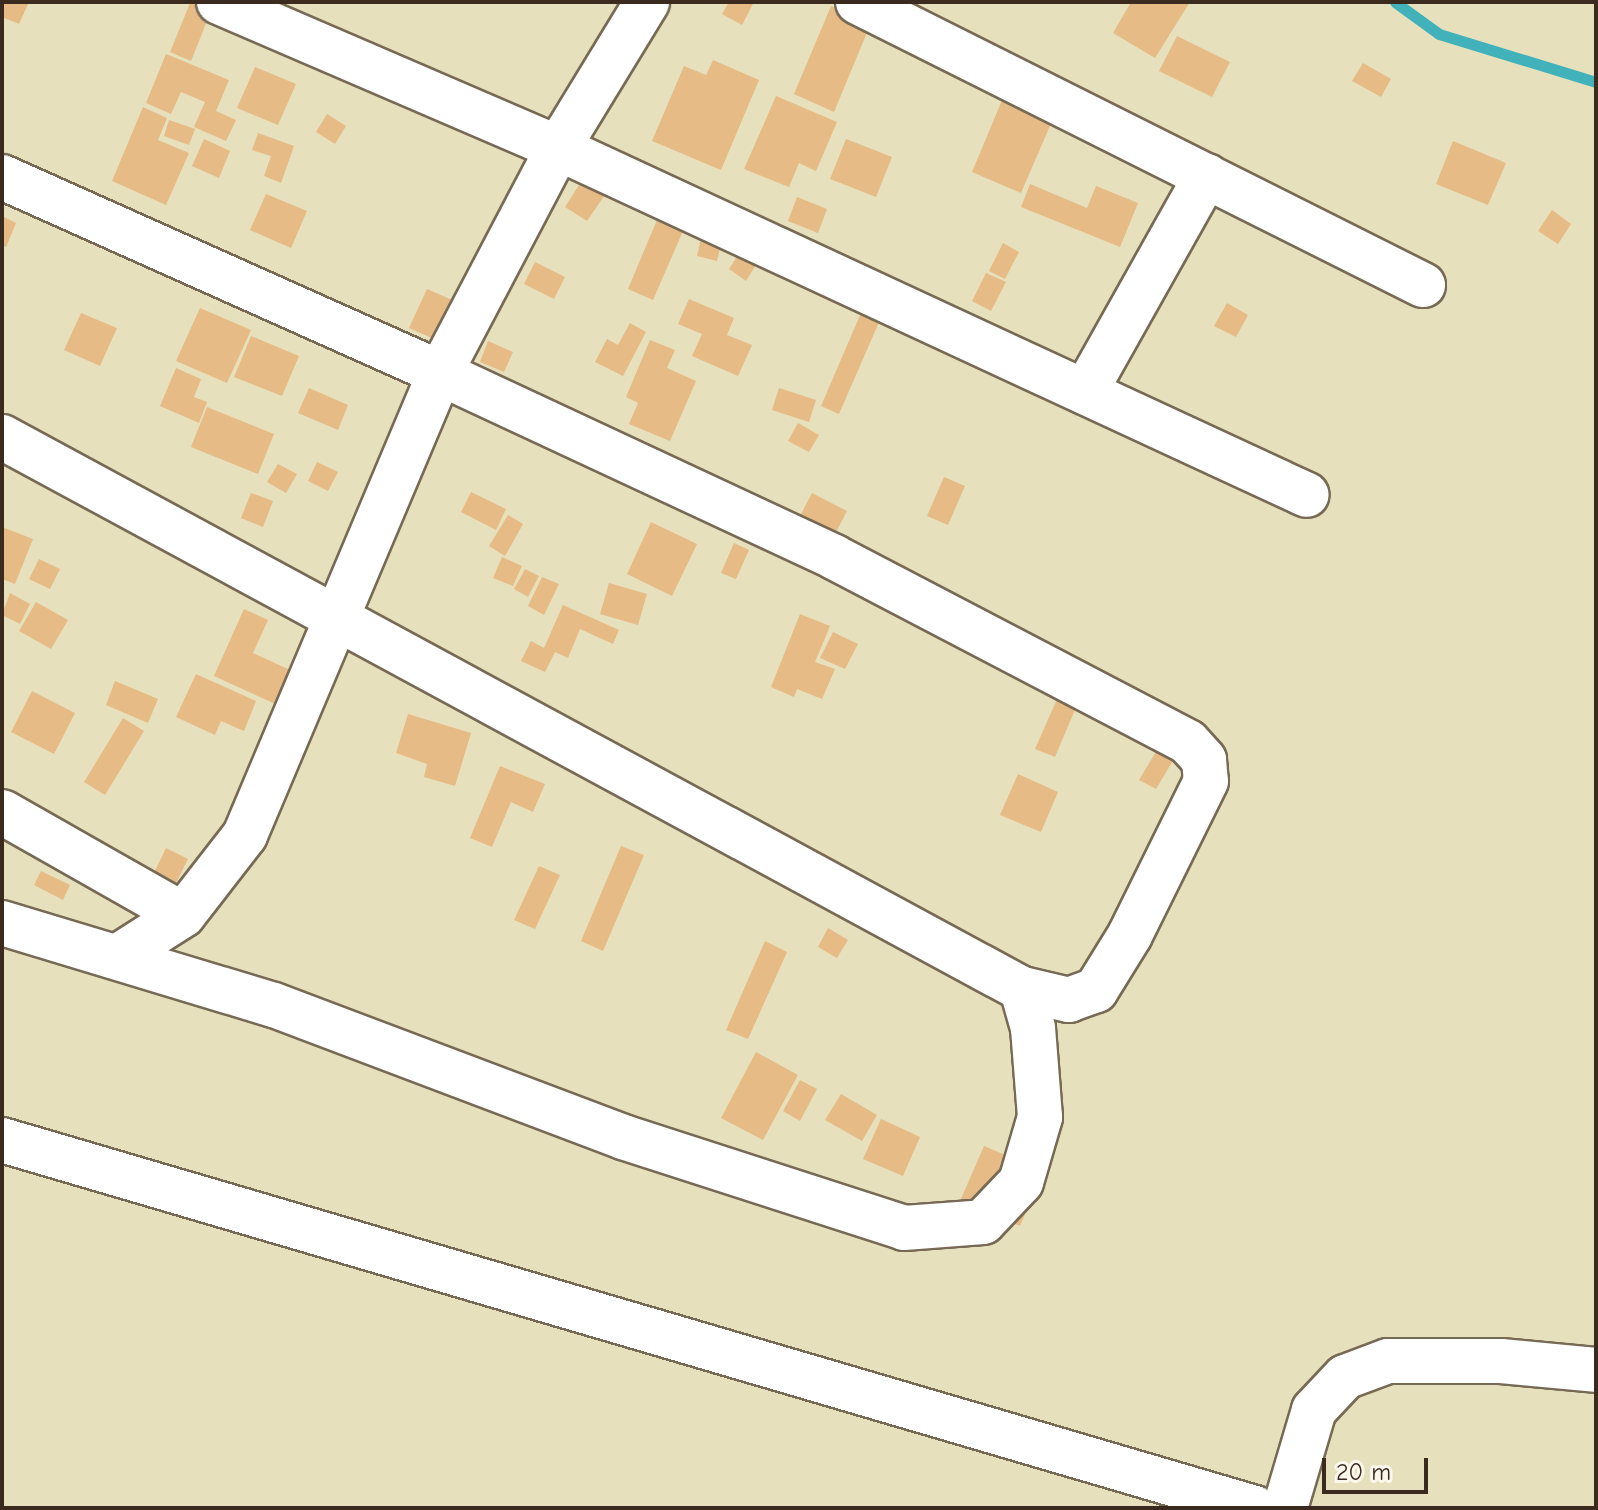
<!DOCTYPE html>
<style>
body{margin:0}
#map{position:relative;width:1598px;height:1510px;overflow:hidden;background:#e6e0bc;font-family:"Comic Neue",sans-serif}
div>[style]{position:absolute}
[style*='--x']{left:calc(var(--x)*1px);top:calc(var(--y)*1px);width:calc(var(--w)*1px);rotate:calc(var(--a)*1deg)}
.stream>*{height:11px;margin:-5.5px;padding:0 5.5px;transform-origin:5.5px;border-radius:5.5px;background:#42b2ba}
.building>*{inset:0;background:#e6bb85}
.roads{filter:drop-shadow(2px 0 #776a55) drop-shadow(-2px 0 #776a55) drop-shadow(0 2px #776a55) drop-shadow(0 -2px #776a55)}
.minor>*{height:44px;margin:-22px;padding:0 22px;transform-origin:22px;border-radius:22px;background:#fff}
span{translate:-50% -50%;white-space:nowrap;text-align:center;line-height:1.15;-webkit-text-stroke:6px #fbf7ec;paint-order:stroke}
.frame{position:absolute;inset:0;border:4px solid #3b2a1e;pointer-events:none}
.scale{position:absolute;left:1322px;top:1458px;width:106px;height:36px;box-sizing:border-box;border:4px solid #3b2a1e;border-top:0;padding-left:10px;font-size:24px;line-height:28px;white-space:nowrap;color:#3b2a1e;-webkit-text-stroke:6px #fbf7ec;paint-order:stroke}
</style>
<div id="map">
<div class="stream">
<i style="--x:1395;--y:2;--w:54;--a:36"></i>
<i style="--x:1439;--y:34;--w:164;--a:17"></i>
</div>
<div class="building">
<i style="clip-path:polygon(2px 2px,29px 2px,19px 24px,2px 17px)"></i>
<i style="clip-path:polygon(729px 2px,754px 2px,742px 25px,722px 14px)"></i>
<i style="clip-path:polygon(1131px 2px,1190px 2px,1155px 58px,1113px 33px)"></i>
<i style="clip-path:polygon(190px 3px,211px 11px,191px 61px,170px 52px)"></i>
<i style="clip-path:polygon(831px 6px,871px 23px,834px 112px,794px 94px)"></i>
<i style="clip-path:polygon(1177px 36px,1230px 62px,1212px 97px,1159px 71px)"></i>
<i style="clip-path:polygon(166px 54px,229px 80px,216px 111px,236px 120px,226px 141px,194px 127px,205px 102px,181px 92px,171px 114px,146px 103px)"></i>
<i style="clip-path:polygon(713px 60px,759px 80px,721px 170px,652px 141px,684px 66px,706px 75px)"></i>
<i style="clip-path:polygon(1363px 63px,1391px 79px,1381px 97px,1352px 81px)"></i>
<i style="clip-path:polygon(255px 67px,296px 84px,278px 125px,237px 108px)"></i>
<i style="clip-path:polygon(776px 96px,837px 122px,816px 171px,799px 163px,789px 187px,744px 169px)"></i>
<i style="clip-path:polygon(1003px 98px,1053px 119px,1021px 193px,972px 172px)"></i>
<i style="clip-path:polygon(143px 107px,167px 118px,158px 140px,189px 153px,166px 205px,112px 181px)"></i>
<i style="clip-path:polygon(327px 114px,346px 126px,335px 144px,316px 132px)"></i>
<i style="clip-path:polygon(169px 120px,195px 129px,189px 145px,164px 136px)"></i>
<i style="clip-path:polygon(258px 133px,294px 146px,281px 183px,264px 176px,271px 156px,252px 150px)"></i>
<i style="clip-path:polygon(204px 139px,230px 151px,219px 178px,192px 166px)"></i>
<i style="clip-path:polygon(846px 139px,892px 157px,876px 197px,830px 179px)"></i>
<i style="clip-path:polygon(1453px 141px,1506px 163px,1488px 205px,1436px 184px)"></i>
<i style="clip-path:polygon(586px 174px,609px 189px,587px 221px,565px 207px)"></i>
<i style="clip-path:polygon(1030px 184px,1087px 208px,1096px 186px,1138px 203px,1120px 247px,1021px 207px)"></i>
<i style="clip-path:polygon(266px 194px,307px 211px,291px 248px,250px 230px)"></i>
<i style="clip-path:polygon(797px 197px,827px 209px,818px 233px,788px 221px)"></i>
<i style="clip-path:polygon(1552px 210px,1571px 224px,1558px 244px,1538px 231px)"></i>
<i style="clip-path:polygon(2px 216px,16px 223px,6px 247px,2px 245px)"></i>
<i style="clip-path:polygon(657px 220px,683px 231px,653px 300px,628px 289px)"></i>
<i style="clip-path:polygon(702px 234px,722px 240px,717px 261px,697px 256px)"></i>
<i style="clip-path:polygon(1003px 243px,1019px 252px,1005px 279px,989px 271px)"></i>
<i style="clip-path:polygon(742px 249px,759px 260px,746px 281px,729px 269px)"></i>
<i style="clip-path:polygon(535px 262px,565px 277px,554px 299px,524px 284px)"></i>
<i style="clip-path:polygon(986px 273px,1006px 282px,991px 311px,972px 301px)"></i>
<i style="clip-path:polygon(427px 289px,452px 300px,434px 339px,409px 328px)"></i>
<i style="clip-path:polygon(689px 299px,734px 318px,727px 335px,752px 345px,738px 376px,692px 356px,702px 334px,678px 324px)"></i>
<i style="clip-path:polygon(1227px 303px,1248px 315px,1236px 337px,1214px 326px)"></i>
<i style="clip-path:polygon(864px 306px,883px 313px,839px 414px,821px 406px)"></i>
<i style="clip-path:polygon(200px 308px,251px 330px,227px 383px,176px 361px)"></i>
<i style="clip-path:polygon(81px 313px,117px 328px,100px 366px,64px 350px)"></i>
<i style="clip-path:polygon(630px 323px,646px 332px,623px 376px,595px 362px,607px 339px,618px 345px)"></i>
<i style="clip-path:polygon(251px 336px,299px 356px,282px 396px,234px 377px)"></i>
<i style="clip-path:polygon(650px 340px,675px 350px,667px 368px,696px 381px,670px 441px,629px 424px,638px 403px,626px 397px)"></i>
<i style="clip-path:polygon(488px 341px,513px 352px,504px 372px,480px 362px)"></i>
<i style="clip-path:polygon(176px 368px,201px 379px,194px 397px,207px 402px,199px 423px,160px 406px)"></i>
<i style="clip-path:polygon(309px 388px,348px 405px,338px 430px,298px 413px)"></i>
<i style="clip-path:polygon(779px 388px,816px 400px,809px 422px,772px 410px)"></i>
<i style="clip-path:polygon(207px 407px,274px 434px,258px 474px,191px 447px)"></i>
<i style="clip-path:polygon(798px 423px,819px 435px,809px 452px,788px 441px)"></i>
<i style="clip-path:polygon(317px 462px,338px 472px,328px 491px,308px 481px)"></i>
<i style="clip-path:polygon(278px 464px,297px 474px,286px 493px,267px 482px)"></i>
<i style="clip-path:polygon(944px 477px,965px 486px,948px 525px,927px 516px)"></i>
<i style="clip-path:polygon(471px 492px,506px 509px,496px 530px,461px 512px)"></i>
<i style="clip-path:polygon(251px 493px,273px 501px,263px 527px,241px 518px)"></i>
<i style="clip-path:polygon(812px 493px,847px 511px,835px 534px,800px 516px)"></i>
<i style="clip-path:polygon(508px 515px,523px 524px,505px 556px,489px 546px)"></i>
<i style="clip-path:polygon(651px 522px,697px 544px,672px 596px,627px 574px)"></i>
<i style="clip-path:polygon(2px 527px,33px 539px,15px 584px,2px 579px)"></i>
<i style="clip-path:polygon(734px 543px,749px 550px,736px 579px,721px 573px)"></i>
<i style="clip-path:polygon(502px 557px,522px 566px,513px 586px,493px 578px)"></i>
<i style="clip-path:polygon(39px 559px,60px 569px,50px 589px,29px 579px)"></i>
<i style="clip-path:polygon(525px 569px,539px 576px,528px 597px,514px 589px)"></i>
<i style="clip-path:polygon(542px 577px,559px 584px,544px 615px,528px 606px)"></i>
<i style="clip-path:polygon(609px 583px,647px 594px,638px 625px,600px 614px)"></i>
<i style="clip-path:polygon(10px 593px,30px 604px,20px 624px,2px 615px)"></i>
<i style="clip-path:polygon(36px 602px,68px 620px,51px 649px,19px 631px)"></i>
<i style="clip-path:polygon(563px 605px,619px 630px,613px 644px,580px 629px,568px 658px,555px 652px,545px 672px,521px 661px,531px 641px,544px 648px)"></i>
<i style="clip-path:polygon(244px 609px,268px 620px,253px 653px,299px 674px,284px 708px,214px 676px)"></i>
<i style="clip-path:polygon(800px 614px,830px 626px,815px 662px,835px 669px,822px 699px,797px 689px,794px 697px,771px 687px)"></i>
<i style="clip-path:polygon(833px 632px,858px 644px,845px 669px,820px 658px)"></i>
<i style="clip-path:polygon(196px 674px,256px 701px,244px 731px,221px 721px,215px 735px,176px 717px)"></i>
<i style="clip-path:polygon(115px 681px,158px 699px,148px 723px,106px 705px)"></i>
<i style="clip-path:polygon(32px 691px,75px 713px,54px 754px,11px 732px)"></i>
<i style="clip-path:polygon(1058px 697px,1077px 705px,1055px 757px,1035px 749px)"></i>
<i style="clip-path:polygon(408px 714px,471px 733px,455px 786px,424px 777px,427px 764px,396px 753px)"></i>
<i style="clip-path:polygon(123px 718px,144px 731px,105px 795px,84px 782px)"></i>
<i style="clip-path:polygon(1157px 750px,1174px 759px,1156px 789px,1139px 780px)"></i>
<i style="clip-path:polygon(500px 766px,545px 784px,533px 812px,511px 802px,492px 847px,470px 838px)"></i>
<i style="clip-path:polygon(1018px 774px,1058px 792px,1041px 832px,1000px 815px)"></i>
<i style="clip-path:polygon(621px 846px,644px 855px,603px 951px,581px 941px)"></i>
<i style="clip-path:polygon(166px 848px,188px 859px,176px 883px,154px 873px)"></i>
<i style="clip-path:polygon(539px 866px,560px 875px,535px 929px,514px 920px)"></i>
<i style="clip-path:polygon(41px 871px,70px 885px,63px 900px,34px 885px)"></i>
<i style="clip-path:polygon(828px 928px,848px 940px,837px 958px,818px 947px)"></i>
<i style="clip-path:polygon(765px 941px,787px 952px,748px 1039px,726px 1030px)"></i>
<i style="clip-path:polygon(756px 1052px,798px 1075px,763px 1140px,721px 1118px)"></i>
<i style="clip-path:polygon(800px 1080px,817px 1089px,800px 1121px,783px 1111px)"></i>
<i style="clip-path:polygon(841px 1094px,877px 1115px,862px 1141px,825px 1120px)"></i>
<i style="clip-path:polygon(881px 1119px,920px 1137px,903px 1176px,863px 1159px)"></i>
<i style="clip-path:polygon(984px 1146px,1043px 1171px,1020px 1226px,960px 1201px)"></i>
</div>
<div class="roads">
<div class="minor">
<i style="--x:219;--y:2;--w:369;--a:23.3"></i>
<i style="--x:558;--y:148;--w:825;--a:24.86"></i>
<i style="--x:858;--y:2;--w:632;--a:26.61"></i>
<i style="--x:2;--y:177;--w:480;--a:24.1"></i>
<i style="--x:440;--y:373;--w:435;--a:25"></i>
<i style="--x:834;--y:557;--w:399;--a:27.6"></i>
<i style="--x:1188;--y:742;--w:24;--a:48"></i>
<i style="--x:1204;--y:760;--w:21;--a:85"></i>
<i style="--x:1206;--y:781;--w:172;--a:116.3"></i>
<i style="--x:1130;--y:935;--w:65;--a:121.7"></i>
<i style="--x:1096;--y:990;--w:29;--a:160"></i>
<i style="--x:1069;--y:1000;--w:48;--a:-166.8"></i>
<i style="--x:1022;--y:989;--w:1160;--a:-151.58"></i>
<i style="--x:1085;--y:392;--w:248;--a:-60.7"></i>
<i style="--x:2;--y:812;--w:208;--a:29.6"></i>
<i style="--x:2;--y:923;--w:284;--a:16.8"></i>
<i style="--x:274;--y:1005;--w:373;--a:20.7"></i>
<i style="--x:623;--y:1137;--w:295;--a:17.9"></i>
<i style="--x:904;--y:1228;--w:79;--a:-4.3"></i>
<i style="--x:983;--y:1222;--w:55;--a:-46.5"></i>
<i style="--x:1021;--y:1182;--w:68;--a:-73.7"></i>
<i style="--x:1040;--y:1117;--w:89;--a:-94.5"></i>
<i style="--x:1033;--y:1028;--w:41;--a:-105.8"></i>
<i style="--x:117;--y:957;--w:78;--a:-32.5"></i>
<i style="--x:183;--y:915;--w:101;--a:-52.2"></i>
<i style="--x:245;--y:835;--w:501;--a:-67.12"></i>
<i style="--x:440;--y:373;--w:254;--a:-62.3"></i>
<i style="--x:558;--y:148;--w:171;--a:-58.6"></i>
<i style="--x:2;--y:1140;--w:1306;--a:16.37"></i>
<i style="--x:1285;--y:1508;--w:102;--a:-73.5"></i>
<i style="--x:1314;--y:1410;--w:45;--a:-46.8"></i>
<i style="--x:1345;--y:1377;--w:46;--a:-20.4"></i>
<i style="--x:1388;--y:1361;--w:113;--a:0"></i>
<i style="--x:1501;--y:1361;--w:95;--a:5.4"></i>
</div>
</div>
<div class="frame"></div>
<div class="scale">20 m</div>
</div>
